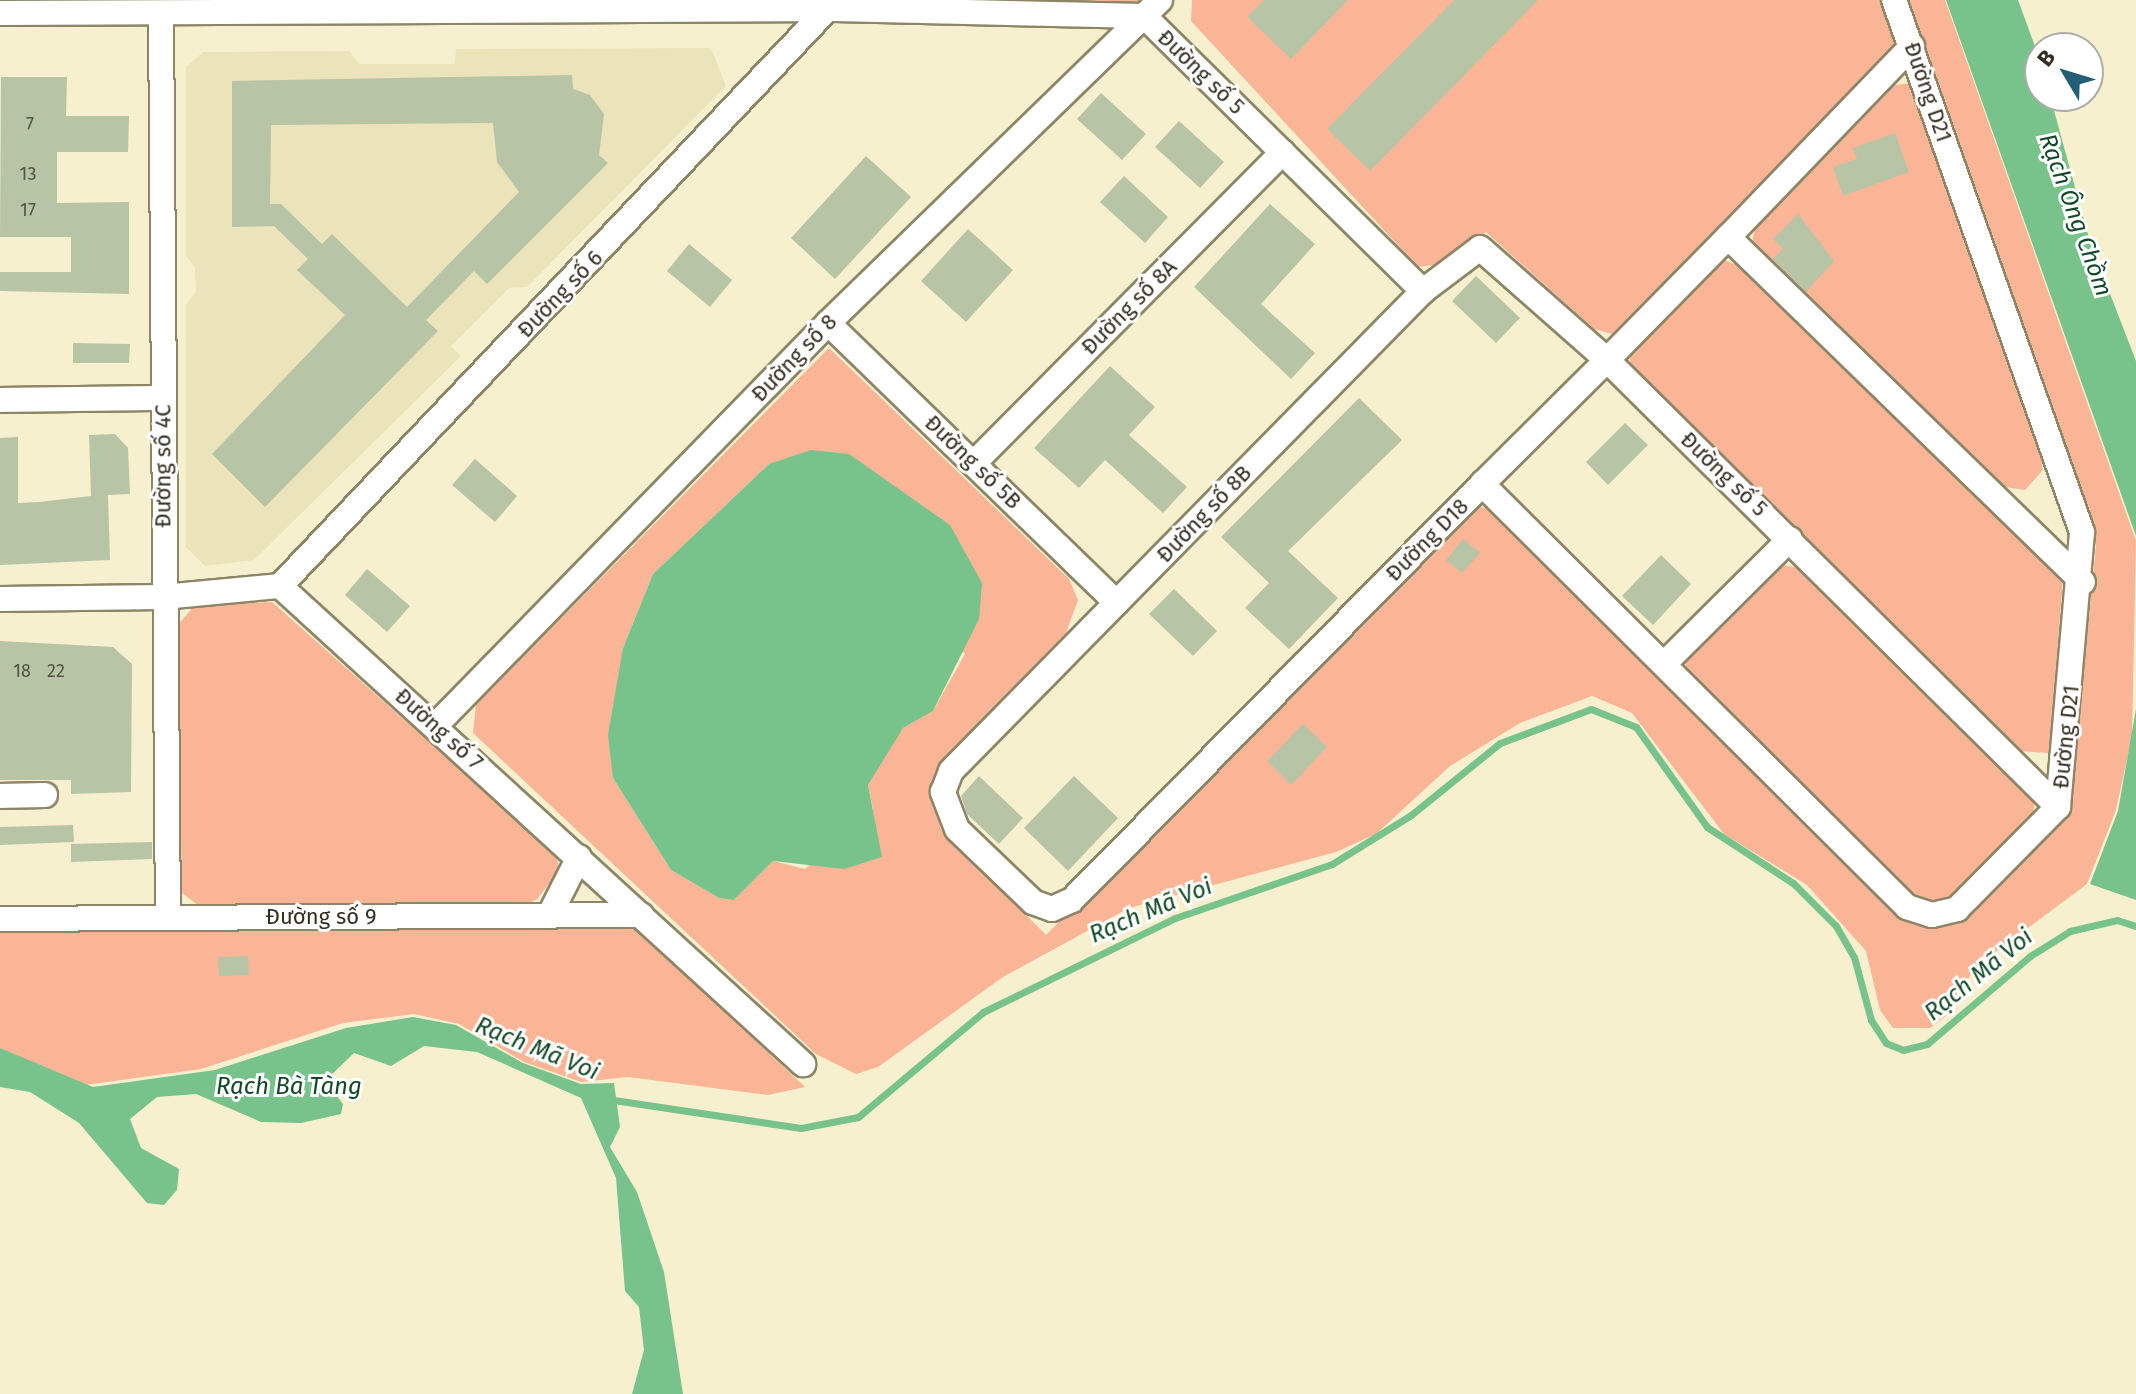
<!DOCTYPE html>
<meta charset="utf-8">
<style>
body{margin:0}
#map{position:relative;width:2136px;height:1394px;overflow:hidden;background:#f7f0ce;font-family:"Fira Sans",sans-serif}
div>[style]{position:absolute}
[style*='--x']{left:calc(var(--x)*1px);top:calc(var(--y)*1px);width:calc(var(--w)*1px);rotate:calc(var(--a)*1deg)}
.built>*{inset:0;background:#ebe3ba}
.green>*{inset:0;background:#f9b596}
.water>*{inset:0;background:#78c28c}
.stream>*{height:7px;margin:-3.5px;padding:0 3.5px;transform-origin:3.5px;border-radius:3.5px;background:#78c28c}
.building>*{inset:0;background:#b7c4a5}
.roads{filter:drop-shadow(2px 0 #8c8667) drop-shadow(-2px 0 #8c8667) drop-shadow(0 2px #8c8667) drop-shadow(0 -2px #8c8667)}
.minor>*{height:24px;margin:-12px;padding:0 12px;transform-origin:12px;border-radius:12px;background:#fff}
span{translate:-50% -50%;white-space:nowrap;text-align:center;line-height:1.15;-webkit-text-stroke:6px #fff;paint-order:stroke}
.number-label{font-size:18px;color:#535443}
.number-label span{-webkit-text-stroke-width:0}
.street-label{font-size:22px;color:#322f22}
.water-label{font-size:24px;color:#124926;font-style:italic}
.north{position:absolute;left:2024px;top:32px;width:80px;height:80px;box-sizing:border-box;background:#fff;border:2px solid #adaca7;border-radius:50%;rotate:308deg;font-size:22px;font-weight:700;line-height:32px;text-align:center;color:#322f22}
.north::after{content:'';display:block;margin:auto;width:28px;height:36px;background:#245d76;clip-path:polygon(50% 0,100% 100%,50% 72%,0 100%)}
</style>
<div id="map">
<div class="built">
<i style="clip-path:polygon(711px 48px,726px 86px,527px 287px,509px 288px,451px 346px,461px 356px,254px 560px,205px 566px,186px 547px,186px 305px,196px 291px,195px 268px,186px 256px,186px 67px,203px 52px,349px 51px,359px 64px,455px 64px,456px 49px)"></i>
</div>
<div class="green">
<i style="clip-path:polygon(1045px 0,1145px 0,1137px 4px)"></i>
<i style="clip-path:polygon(1192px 0,1884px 0,1898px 40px,1892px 55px,1612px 334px,1594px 329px,1486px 232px,1441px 264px,1418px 267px,1191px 21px)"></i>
<i style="clip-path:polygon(evenodd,1906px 0,1945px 0,2136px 541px,2132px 737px,2116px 810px,2087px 884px,1974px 968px,1951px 1012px,1930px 1028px,1893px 1028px,1880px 1010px,1866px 951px,1807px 885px,1724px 834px,1632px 713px,1592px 696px,1520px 723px,1450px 766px,1376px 834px,1336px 852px,1129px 908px,1003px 977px,878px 1067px,856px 1074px,816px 1054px,473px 733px,476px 704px,829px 348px,1069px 579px,1078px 600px,1066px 633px,950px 751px,931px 786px,941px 829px,1046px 935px,1477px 505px,1499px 514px,1902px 918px,1919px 922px,2070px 805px,2096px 546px,1906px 0,769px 464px,965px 654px,933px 711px,903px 728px,879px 763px,868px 785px,873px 809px,805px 869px,773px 861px,734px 900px,719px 898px,671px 870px,613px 778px,623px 648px,653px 574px,769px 464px)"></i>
<i style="clip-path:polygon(1911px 83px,2042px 452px,2042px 471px,2025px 490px,1998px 486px,1752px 242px,1756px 225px,1888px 86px)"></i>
<i style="clip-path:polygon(1724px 260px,1741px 267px,2063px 579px,2049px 753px,2016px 751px,1632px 372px,1629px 354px)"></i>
<i style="clip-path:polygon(1784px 565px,1806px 570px,2035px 802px,2032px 817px,1950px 899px,1931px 905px,1912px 897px,1686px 670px,1685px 658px)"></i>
<i style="clip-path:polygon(272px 602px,557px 856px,559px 871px,537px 899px,526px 905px,199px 906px,182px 893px,177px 626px,195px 605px)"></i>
<i style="clip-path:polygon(633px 926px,805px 1087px,768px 1095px,628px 1077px,581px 1082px,524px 1062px,459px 1024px,414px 1014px,343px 1023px,201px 1069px,85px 1085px,0 1048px,0 929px)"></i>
</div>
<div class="water">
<i style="clip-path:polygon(1946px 0,2018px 0,2037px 52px,2040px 96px,2050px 96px,2090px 242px,2136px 361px,2136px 536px)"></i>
<i style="clip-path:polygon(811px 450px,849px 454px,950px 525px,982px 583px,979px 619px,933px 711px,903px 728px,868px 785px,882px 857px,844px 869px,773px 861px,734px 900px,719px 898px,671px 870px,613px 778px,608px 735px,623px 648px,653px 574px,769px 464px)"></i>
<i style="clip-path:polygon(2136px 709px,2136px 900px,2090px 884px,2118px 811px)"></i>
<i style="clip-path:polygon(413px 1017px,456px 1025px,523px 1063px,581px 1084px,614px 1083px,620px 1127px,610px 1147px,637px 1192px,664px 1272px,683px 1394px,632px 1394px,644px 1350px,639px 1307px,625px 1291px,616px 1178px,581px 1098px,477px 1052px,424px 1046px,391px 1066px,354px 1053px,325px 1081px,343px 1104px,341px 1114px,301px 1123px,261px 1122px,196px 1094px,157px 1097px,130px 1119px,141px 1148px,179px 1169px,177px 1190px,164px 1205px,147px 1203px,79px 1123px,30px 1092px,0 1087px,0 1048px,93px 1087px,215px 1070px,346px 1028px)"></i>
</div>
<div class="stream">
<i style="--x:607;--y:1099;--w:196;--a:8.5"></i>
<i style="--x:801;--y:1128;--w:58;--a:-10.9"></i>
<i style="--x:858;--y:1117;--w:163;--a:-40"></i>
<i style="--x:983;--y:1012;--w:214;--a:-26.1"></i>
<i style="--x:1175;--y:918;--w:166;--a:-19"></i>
<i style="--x:1332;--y:864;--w:93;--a:-31.8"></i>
<i style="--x:1411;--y:815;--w:114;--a:-39"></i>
<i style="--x:1500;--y:743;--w:97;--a:-20.5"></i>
<i style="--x:1591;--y:709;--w:48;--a:21.8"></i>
<i style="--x:1636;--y:727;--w:123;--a:54.6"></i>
<i style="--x:1707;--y:827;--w:103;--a:33.1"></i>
<i style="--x:1793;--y:883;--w:61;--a:45"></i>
<i style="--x:1836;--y:926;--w:36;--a:60"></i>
<i style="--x:1854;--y:957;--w:65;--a:74.9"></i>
<i style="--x:1871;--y:1020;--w:27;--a:57"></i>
<i style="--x:1886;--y:1043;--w:18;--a:22"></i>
<i style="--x:1903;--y:1050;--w:25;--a:-14"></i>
<i style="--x:1927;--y:1044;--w:135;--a:-40.5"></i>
<i style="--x:2030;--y:956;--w:47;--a:-32"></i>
<i style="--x:2070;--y:931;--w:48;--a:-13.2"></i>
<i style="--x:2117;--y:920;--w:20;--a:18"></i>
</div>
<div class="building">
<i style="clip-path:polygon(1264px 0,1348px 0,1291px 59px,1247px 17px)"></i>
<i style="clip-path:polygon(1454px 0,1538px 0,1370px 171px,1327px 129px)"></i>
<i style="clip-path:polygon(evenodd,572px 75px,573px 89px,590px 95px,604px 114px,599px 155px,608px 163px,487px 284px,474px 271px,426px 320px,438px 331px,265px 507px,212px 454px,345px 315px,297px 270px,308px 259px,274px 226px,232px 227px,232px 81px,572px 75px,493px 123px,497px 162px,519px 192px,407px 307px,332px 234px,322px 244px,281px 204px,270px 204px,271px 125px,493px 123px)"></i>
<i style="clip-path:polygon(1px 77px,67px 77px,66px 116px,129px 116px,128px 152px,57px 152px,57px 203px,129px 202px,129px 294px,0 291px,0 272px,71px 272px,71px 237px,0 237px)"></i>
<i style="clip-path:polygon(1101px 93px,1146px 134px,1122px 160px,1077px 119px)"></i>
<i style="clip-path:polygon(1179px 121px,1224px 162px,1200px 188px,1155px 147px)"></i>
<i style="clip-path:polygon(1895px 133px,1909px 172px,1843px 196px,1833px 167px,1857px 159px,1853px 148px)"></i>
<i style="clip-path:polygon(866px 156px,911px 197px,835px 279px,791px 238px)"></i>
<i style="clip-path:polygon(1124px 176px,1168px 217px,1145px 243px,1100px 202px)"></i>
<i style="clip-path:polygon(1270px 204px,1315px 244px,1261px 304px,1315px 353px,1291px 379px,1194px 287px)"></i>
<i style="clip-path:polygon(1798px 214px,1834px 261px,1806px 292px,1773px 259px,1783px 249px,1773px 239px)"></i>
<i style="clip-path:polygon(968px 229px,1013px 270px,966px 322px,921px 281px)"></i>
<i style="clip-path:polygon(689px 244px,732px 280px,710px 307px,667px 271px)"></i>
<i style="clip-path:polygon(1476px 276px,1520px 318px,1496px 343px,1452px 301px)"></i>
<i style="clip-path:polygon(73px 343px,130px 344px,129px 363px,73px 363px)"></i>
<i style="clip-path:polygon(1110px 366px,1155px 407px,1129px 435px,1187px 487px,1163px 513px,1105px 460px,1079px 488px,1034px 448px)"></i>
<i style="clip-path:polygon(1359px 398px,1402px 440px,1288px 551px,1338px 598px,1289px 649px,1245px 608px,1269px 583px,1221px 537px)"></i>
<i style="clip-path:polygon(1625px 423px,1648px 445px,1608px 485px,1586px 462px)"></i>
<i style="clip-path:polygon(115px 434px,128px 448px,130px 494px,108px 495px,110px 560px,0 565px,0 438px,18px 437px,18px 503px,39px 502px,91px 496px,89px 435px)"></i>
<i style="clip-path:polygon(475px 459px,517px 496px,495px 522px,452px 485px)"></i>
<i style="clip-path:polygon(1463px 539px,1480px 553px,1462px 573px,1446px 560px)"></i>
<i style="clip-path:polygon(1661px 555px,1691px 584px,1653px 625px,1622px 596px)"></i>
<i style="clip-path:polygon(367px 569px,410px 606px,387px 632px,345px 595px)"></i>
<i style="clip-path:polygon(1174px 589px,1217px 631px,1193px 656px,1149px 614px)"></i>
<i style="clip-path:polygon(0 641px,113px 647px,132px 664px,131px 792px,71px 794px,71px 780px,0 780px)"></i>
<i style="clip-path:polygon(1303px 724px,1327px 747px,1291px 785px,1267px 761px)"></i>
<i style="clip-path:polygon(979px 776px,1023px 818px,999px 844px,967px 814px,961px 796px)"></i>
<i style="clip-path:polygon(1074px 776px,1118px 818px,1068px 871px,1024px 828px)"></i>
<i style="clip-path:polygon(73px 825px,74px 842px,0 845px,0 827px)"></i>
<i style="clip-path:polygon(152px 842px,152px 859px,71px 862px,71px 844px)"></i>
<i style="clip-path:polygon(248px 956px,249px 975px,219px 976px,218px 957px)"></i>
</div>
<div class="roads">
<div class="minor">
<i style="--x:0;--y:13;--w:834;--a:-0.27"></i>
<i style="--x:834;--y:9;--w:310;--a:1.3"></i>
<i style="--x:1144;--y:16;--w:392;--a:44.6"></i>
<i style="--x:161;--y:14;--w:904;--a:89.56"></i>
<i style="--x:1912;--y:46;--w:265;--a:133.9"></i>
<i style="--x:1728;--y:237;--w:173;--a:134.5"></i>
<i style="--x:1607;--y:360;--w:176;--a:135.2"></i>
<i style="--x:1482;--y:484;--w:584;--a:134.58"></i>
<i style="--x:1072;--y:900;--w:22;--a:156"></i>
<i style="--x:1052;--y:909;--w:20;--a:-160"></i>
<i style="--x:1033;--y:902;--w:105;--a:-136.2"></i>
<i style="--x:957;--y:829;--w:40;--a:-111"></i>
<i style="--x:943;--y:792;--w:22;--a:-69"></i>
<i style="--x:951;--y:771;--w:673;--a:-45.48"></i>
<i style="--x:1423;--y:291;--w:71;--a:-37"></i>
<i style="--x:1480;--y:248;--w:169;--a:41.4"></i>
<i style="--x:1607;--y:360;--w:635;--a:44.74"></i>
<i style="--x:1728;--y:237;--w:495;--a:44.2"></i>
<i style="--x:828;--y:323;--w:402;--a:44.1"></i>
<i style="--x:0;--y:400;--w:164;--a:-0.7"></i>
<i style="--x:974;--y:463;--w:438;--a:-45.2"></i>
<i style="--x:1482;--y:484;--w:600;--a:44.86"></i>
<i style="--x:1907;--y:907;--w:26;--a:18"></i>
<i style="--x:1932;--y:915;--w:26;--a:-13"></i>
<i style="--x:1957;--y:909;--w:144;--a:-45.3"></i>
<i style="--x:2058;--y:807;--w:276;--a:-85"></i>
<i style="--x:2082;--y:532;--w:564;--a:-109.46"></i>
<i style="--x:280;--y:586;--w:805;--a:-46.51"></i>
<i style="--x:0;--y:599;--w:163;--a:-0.7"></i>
<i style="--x:163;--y:597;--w:118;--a:-5.4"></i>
<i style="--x:280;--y:586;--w:709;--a:42.43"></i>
<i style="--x:1665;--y:663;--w:176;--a:-44.8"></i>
<i style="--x:436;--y:725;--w:561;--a:-45.72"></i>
<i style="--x:828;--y:323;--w:463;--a:-44.2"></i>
<i style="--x:0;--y:796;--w:45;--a:-1.3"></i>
<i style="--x:549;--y:916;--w:66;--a:-63"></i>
<i style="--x:0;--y:919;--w:641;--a:-0.36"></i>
</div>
</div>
<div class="number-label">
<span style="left:30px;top:124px">7</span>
<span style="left:28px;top:174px">13</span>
<span style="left:28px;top:210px">17</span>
<span style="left:22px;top:671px">18</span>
<span style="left:56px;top:671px">22</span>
</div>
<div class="street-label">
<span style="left:1201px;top:72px;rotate:44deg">Đường số 5</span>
<span style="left:1928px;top:92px;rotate:71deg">Đường D21</span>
<span style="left:560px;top:294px;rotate:-46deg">Đường số 6</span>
<span style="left:1129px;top:307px;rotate:-45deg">Đường số 8A</span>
<span style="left:794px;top:358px;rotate:-46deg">Đường số 8</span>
<span style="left:973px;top:462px;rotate:44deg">Đường số 5B</span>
<span style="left:163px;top:466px;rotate:-90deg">Đường số 4C</span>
<span style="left:1724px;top:474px;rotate:44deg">Đường số 5</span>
<span style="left:1204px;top:514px;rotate:-46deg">Đường số 8B</span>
<span style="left:1427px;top:540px;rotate:-45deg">Đường D18</span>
<span style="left:439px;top:729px;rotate:42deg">Đường số 7</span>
<span style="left:2066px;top:737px;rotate:-84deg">Đường D21</span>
<span style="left:321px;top:917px">Đường số 9</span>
</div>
<div class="water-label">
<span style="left:2075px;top:215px;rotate:70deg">Rạch Ông Chồm</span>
<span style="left:1151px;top:911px;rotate:-23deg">Rạch Mã Voi</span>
<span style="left:1979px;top:975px;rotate:-39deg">Rạch Mã Voi</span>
<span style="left:537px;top:1049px;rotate:22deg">Rạch Mã Voi</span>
<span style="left:289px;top:1087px">Rạch Bà Tàng</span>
</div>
<div class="north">B</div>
</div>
